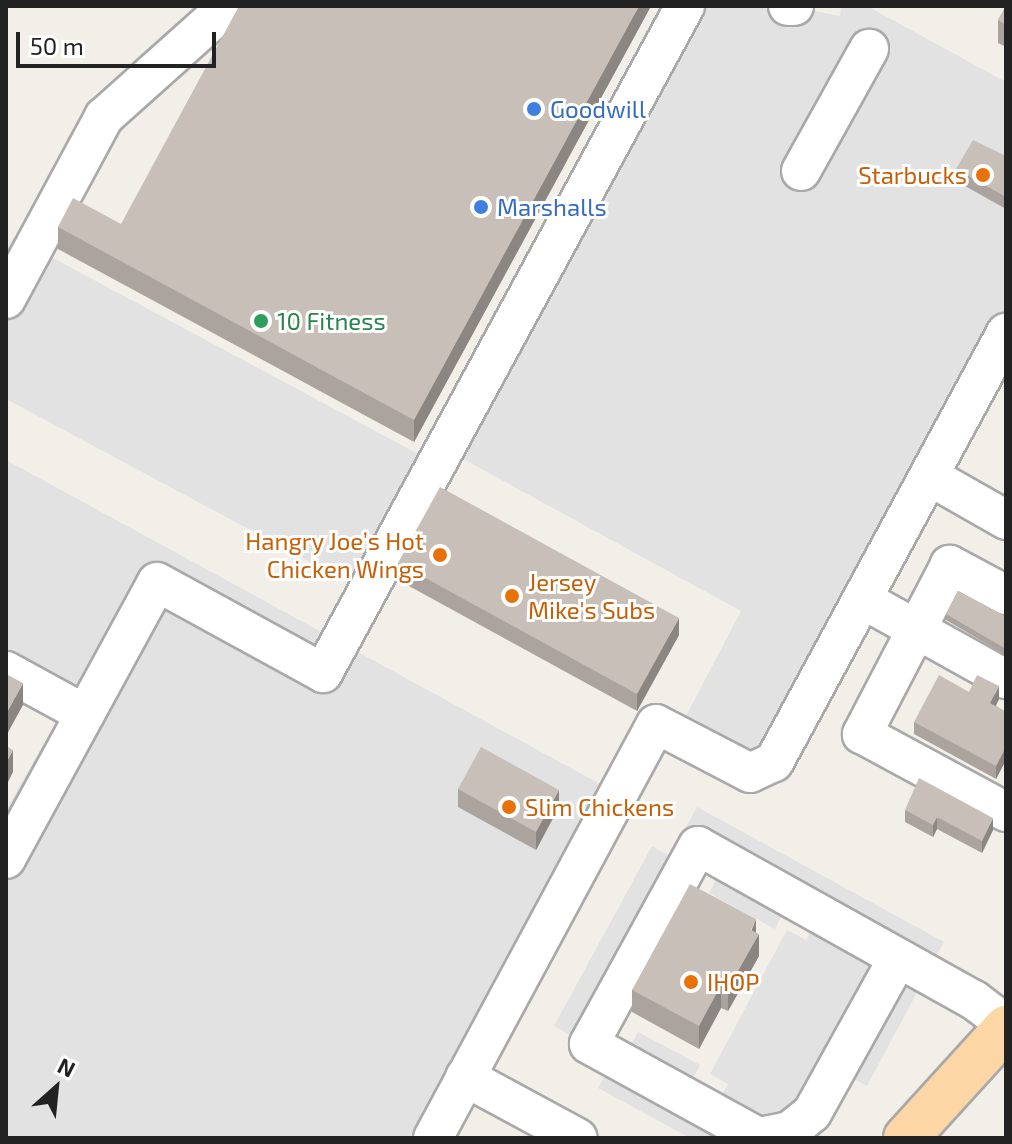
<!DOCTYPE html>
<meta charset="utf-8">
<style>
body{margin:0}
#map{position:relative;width:1012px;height:1144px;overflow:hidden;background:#f2efe9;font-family:"Exo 2",sans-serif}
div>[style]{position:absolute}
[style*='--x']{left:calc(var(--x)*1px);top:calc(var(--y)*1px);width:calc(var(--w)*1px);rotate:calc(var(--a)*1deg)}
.parking>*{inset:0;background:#e2e2e2}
.roads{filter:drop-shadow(2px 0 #a9a9a9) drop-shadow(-2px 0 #a9a9a9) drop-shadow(0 2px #a9a9a9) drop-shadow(0 -2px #a9a9a9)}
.minor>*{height:38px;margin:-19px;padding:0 19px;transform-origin:19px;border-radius:19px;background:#fff}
.major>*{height:44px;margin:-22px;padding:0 22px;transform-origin:22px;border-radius:22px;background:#fcd6a4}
.wall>*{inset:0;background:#aba49e}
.shaded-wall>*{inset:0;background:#8b8681}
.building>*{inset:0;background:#c7bfb8}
.dots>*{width:22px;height:22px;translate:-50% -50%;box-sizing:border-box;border:4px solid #fff;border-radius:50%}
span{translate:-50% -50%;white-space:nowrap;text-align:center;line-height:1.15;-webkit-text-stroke:6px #fff;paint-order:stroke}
.shop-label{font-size:24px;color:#366cbe}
.left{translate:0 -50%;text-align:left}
.food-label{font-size:24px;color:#c56008}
.right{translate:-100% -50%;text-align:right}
.leisure-label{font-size:24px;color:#27864d}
.frame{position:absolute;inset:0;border:8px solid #222;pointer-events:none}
.north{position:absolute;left:16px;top:1048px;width:80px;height:80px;-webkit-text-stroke:6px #fff;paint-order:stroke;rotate:27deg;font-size:22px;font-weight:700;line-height:32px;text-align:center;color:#222}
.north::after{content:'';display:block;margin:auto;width:28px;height:36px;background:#222;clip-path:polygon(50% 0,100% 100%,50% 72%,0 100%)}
.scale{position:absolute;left:16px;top:32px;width:200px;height:36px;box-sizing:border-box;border:4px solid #222;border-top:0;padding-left:10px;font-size:24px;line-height:28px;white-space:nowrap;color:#222;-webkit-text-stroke:6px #fff;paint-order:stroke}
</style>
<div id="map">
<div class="parking">
<i style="clip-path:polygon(689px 6px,788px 6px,840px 16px,841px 6px,867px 6px,1006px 82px,1006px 340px,774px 762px,676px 735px,741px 611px,445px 449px)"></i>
<i style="clip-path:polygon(14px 237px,420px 455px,351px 584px,6px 399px,6px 251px)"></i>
<i style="clip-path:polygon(6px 460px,633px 802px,449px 1138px,6px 1138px,6px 810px,72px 694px,6px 656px)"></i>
<i style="clip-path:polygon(evenodd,697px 807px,944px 942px,867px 1086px,825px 1063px,781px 1138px,690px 1138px,598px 1088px,614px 1059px,554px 1026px,652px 846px,670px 856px,697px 807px,704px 866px,719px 874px,709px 893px,775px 929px,785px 909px,814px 925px,806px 940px,787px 930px,710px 1074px,728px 1084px,719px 1101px,690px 1085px,700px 1065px,638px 1032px,628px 1051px,609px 1041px,704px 866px)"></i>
</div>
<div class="roads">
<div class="minor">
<i style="--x:788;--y:6;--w:6;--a:0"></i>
<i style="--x:801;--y:171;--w:140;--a:-60.9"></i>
<i style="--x:6;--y:299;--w:207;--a:-61.7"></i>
<i style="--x:104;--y:117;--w:166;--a:-41.8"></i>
<i style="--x:929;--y:476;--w:89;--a:29.7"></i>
<i style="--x:1006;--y:595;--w:64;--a:-151.8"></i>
<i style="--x:950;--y:565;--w:191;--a:117.5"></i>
<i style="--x:862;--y:734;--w:164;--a:28.4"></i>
<i style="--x:862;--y:599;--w:165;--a:29.1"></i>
<i style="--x:6;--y:671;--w:90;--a:28.6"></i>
<i style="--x:6;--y:859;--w:315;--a:-61.4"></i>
<i style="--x:157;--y:582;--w:189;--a:28.7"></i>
<i style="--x:323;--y:673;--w:759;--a:-61.51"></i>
<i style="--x:898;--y:958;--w:177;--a:119"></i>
<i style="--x:812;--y:1113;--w:28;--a:141"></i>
<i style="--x:790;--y:1131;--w:33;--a:169"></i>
<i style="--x:758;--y:1137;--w:193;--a:-151.2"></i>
<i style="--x:589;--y:1044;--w:226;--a:-61.2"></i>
<i style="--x:698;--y:846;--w:316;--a:29.2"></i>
<i style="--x:974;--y:1000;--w:40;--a:37"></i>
<i style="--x:465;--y:1077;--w:128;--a:28.4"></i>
<i style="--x:433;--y:1138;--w:470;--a:-61.7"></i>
<i style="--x:656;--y:724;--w:106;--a:27.5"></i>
<i style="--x:750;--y:773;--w:26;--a:-25"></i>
<i style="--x:774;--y:762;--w:488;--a:-61.6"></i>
</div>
<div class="major">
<i style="--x:906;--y:1138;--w:149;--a:-47.7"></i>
</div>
</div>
<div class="wall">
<i style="clip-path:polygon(651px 6px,414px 442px,58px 249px,58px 227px,121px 224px)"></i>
<i style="clip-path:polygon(1006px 6px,1006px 47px,998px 43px,998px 20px)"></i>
<i style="clip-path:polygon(1006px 156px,1006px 209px,956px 181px,956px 169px)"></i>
<i style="clip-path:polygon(398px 563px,679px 635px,637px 711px,398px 580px)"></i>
<i style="clip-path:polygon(946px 614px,1006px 617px,1006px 655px,946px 620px)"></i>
<i style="clip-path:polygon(969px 692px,999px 699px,996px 706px,1006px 712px,1006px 760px,996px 779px,914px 734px,914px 722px)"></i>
<i style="clip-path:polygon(458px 789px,559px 807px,536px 850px,458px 807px)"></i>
<i style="clip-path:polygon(905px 810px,993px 830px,982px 853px,937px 829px,933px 837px,905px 822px)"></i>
<i style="clip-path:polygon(759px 956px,728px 1011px,721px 1008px,699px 1049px,632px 1012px,632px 990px)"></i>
</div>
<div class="shaded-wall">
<i style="clip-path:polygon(639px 6px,651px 6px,414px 442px,414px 420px)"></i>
<i style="clip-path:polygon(679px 618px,679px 635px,637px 711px,637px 694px)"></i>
<i style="clip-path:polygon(23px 683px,23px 705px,6px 736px,6px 714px)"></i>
<i style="clip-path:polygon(999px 686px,999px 699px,990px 716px,990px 703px)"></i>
<i style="clip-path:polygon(1006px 747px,1006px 760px,996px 779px,996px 766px)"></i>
<i style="clip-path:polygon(13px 750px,13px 772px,6px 786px,6px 763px)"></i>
<i style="clip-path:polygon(559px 790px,559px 807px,536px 850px,536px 832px)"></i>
<i style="clip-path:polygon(937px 817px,937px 829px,933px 837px,933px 825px)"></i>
<i style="clip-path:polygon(993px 818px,993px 830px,982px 853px,982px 841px)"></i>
<i style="clip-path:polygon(756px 919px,756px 939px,759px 934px,759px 956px,728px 1011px,728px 989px)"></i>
<i style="clip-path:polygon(721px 985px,721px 1008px,699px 1049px,699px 1026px)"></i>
</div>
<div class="building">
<i style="clip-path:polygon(239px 6px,639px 6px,414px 420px,58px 227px,73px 198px,121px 224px)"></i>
<i style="clip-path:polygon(1006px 6px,1006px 25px,998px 20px)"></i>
<i style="clip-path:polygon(973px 140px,1006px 156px,1006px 197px,956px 169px)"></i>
<i style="clip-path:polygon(440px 487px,679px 618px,637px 694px,398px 563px)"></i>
<i style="clip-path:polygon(958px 591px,1006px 617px,1006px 649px,946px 614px)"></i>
<i style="clip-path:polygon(6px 674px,23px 683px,6px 714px)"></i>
<i style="clip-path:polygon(939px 675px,969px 692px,977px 675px,999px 686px,990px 703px,1006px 712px,1006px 747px,996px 766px,914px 722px)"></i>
<i style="clip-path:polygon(6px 746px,13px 750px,6px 763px)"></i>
<i style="clip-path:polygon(481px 747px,559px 790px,536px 832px,458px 789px)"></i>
<i style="clip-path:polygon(919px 778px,993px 818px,982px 841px,937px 817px,933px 825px,905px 810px)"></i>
<i style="clip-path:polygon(690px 884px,756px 919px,751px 930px,759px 934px,728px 989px,721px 985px,699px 1026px,632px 990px)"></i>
</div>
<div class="dots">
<i style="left:534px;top:109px;background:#3f7fe0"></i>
<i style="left:983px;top:175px;background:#e8710a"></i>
<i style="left:481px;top:207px;background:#3f7fe0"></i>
<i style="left:261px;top:321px;background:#2e9e5b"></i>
<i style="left:440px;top:555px;background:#e8710a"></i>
<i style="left:512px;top:596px;background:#e8710a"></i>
<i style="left:509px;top:807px;background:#e8710a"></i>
<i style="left:691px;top:982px;background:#e8710a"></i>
</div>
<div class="shop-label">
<span class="left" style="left:550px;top:109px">Goodwill</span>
<span class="left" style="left:497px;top:207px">Marshalls</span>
</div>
<div class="food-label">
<span class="right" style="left:967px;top:175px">Starbucks</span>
<span class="right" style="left:424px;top:555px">Hangry Joe’s Hot<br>Chicken Wings</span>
<span class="left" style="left:528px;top:596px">Jersey<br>Mike's Subs</span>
<span class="left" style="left:525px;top:807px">Slim Chickens</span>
<span class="left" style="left:707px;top:982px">IHOP</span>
</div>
<div class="leisure-label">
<span class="left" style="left:277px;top:321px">10 Fitness</span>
</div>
<div class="frame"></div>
<div class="north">N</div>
<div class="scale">50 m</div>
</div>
